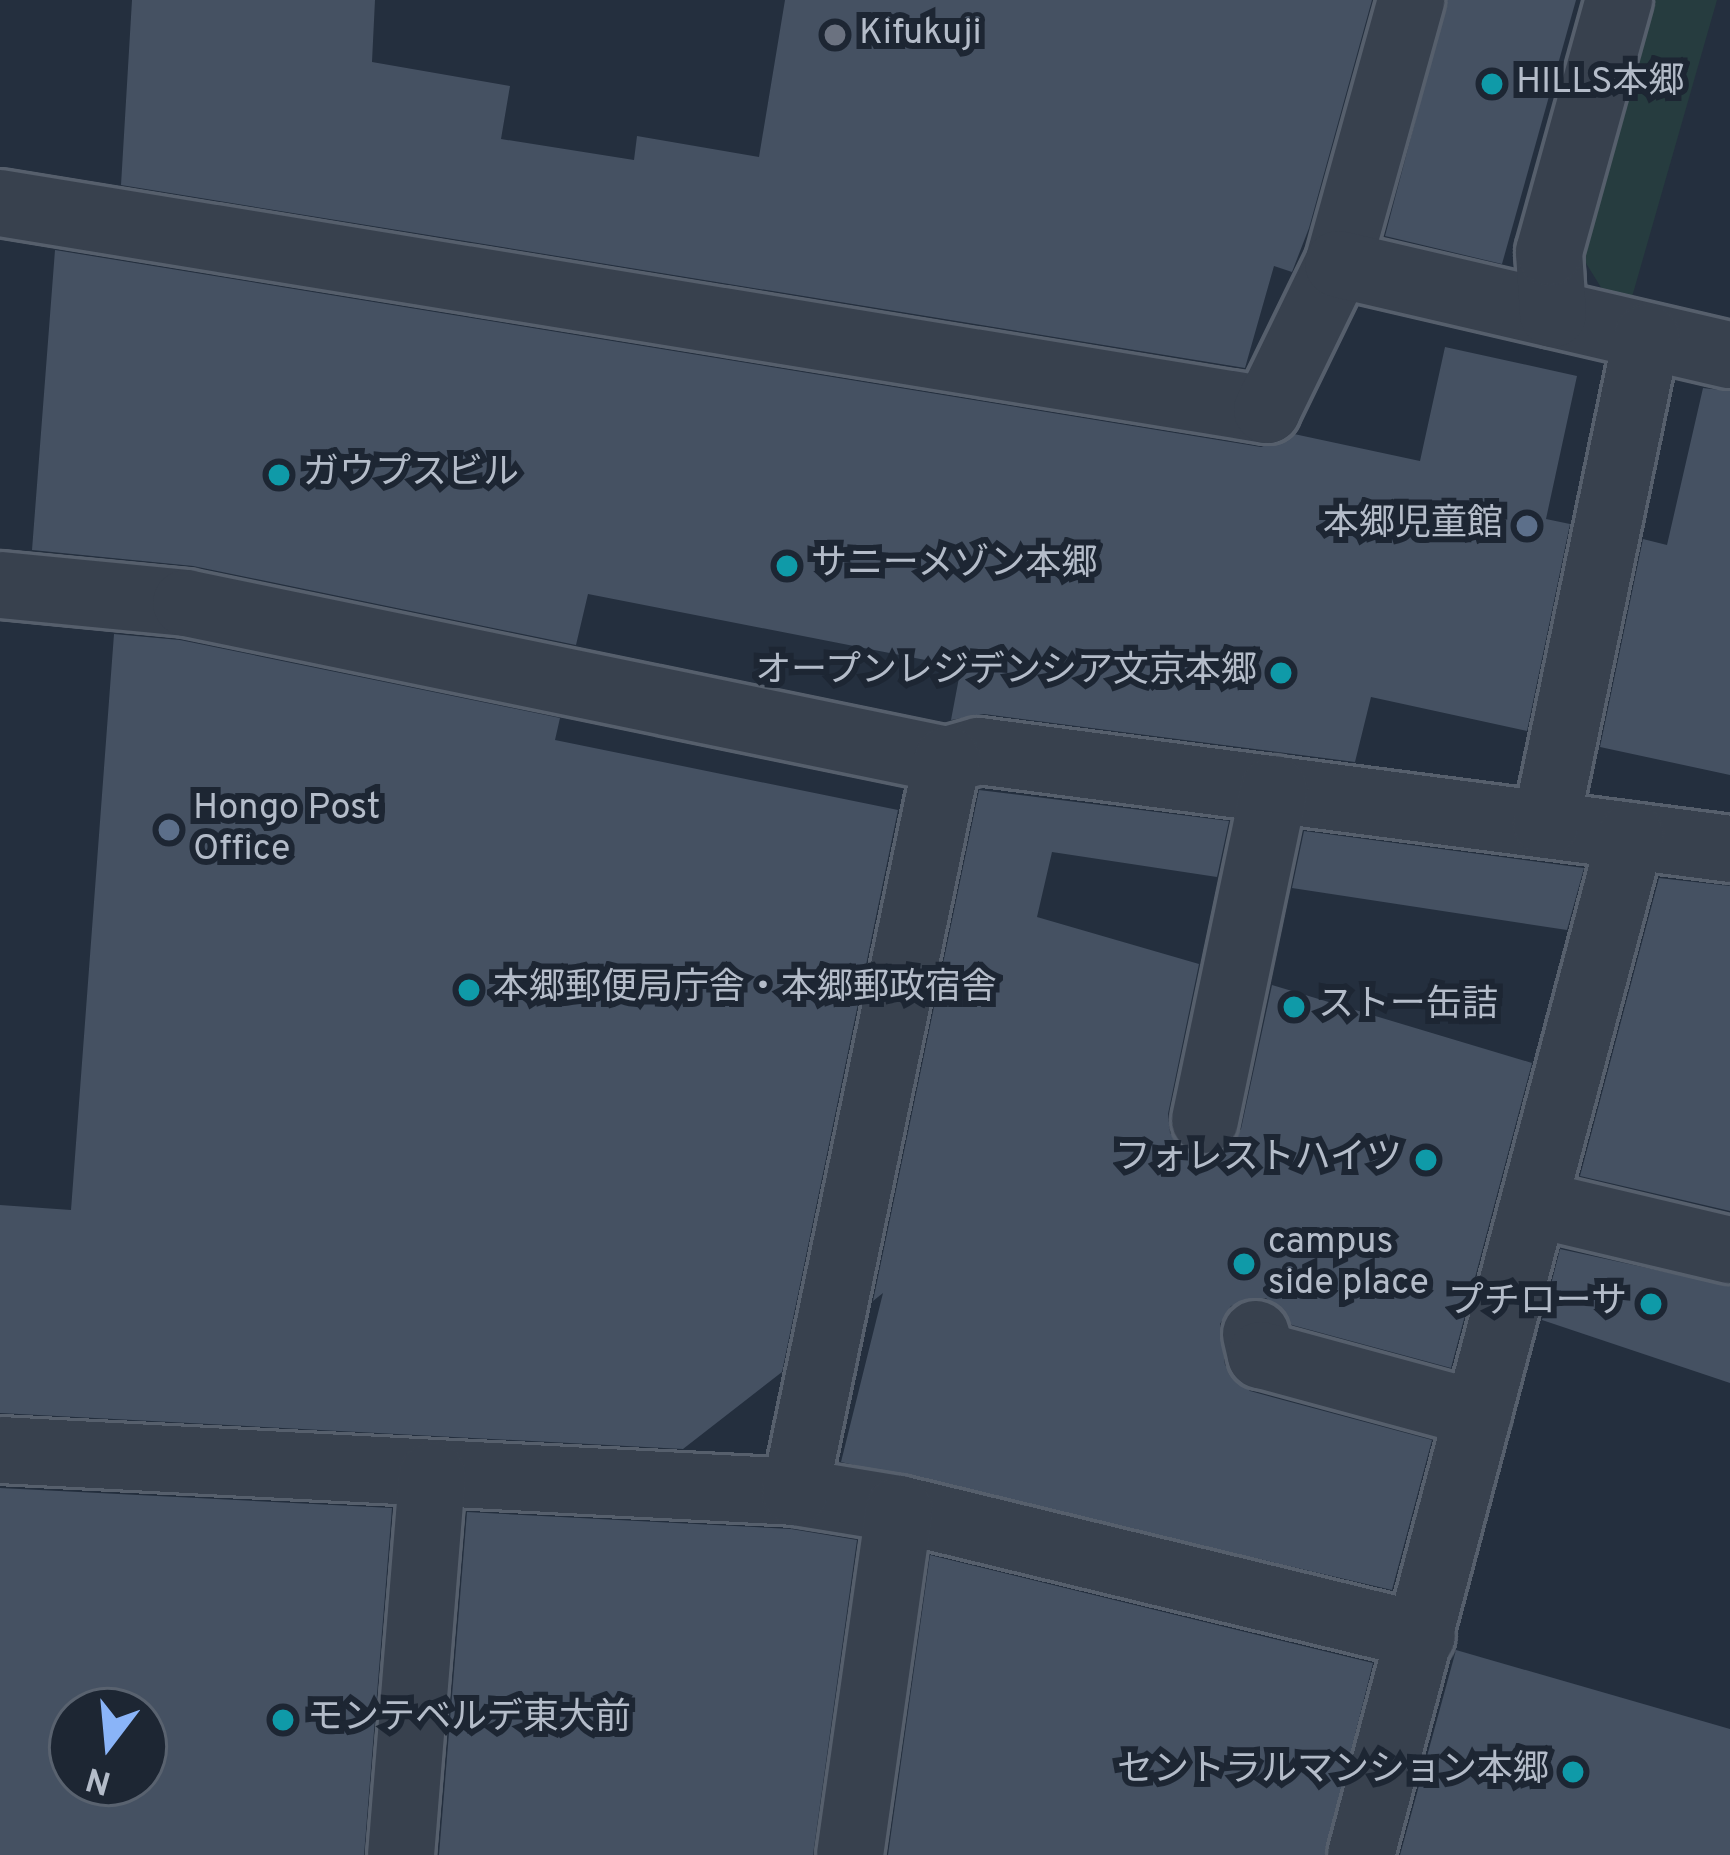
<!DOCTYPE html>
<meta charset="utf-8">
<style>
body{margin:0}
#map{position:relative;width:1730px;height:1855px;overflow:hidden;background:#242f3e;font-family:Overpass,"Noto Sans JP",sans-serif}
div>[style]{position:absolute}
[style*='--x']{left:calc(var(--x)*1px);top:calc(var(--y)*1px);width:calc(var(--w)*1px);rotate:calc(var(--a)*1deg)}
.green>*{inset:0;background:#263c3f}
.building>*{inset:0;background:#455162}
.roads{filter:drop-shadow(3px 0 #565f6c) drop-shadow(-3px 0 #565f6c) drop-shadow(0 3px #565f6c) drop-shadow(0 -3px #565f6c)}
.minor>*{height:66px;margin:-33px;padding:0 33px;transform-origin:33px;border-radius:33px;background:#38414e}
.dots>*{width:33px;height:33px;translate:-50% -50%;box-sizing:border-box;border:6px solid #1d2633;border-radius:50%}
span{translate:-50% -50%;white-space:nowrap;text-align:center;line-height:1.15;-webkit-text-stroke:12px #1d2633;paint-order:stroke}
.poi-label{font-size:36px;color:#b4bcc9}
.left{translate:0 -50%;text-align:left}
.right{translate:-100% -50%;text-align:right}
.north{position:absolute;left:48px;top:1687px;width:120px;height:120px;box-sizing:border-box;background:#1d2633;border:3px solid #59626f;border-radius:50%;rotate:196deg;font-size:33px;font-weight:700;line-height:48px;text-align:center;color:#b4bcc9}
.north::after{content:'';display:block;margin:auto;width:42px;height:54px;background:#8ab4f8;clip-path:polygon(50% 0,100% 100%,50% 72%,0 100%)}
</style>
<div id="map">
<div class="green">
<i style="clip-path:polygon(1644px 0,1717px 0,1630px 304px,1607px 297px,1574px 244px)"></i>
</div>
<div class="building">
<i style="clip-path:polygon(132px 0,375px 0,372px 62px,510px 86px,501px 139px,634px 160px,637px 136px,759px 157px,785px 0,1372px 0,1309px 228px,1292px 272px,1274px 266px,1245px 368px,121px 185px)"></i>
<i style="clip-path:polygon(1447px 0,1576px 0,1502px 264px,1385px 236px)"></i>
<i style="clip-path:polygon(55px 250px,1261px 447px,1294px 434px,1420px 461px,1445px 347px,1577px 376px,1546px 519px,1570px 524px,1527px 731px,1371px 697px,1355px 762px,984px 714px,951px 720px,961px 667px,588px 594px,576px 645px,193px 566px,32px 550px)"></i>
<i style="clip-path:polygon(1703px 388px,1730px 391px,1730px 775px,1600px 747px,1643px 539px,1667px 545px)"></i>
<i style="clip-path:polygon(114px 634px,180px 640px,560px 718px,555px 740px,898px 810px,782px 1372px,683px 1449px,0 1413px,0 1205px,71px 1210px)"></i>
<i style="clip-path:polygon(979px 790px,1229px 821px,1217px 877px,1052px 852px,1037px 917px,1199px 964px,1168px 1114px,1170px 1133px,1196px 1156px,1218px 1155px,1241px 1129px,1272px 985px,1532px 1063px,1451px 1368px,1292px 1325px,1266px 1298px,1231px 1306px,1220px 1324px,1225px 1365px,1250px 1391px,1432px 1440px,1392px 1590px,841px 1462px,883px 1293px,873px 1301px)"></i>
<i style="clip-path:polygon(1304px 831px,1584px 868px,1567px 930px,1292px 888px)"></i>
<i style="clip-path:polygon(1659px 878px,1730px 886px,1730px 1211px,1580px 1176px)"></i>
<i style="clip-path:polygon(1560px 1249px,1730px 1286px,1730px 1383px,1542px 1320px)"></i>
<i style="clip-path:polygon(evenodd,0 1488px,392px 1508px,364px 1855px,0 1855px,0 1488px,72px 1711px,144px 1711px,144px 1783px,72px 1783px,72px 1711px)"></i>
<i style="clip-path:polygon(467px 1512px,791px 1529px,857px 1540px,813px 1855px,439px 1855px)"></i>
<i style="clip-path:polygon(930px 1555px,1373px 1663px,1325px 1855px,888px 1855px)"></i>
<i style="clip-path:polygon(1456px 1650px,1730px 1729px,1730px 1855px,1400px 1855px)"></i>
</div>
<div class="roads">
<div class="minor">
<i style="--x:0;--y:203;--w:1284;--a:9.28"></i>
<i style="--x:1267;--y:410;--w:162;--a:-64.1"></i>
<i style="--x:1338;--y:264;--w:274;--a:-74.5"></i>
<i style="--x:1338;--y:264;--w:402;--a:13.1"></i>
<i style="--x:1553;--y:314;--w:62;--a:-93.7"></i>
<i style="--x:1549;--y:252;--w:262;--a:-74.5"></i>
<i style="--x:0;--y:585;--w:187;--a:5.5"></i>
<i style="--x:186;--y:603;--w:777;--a:11.66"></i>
<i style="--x:947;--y:760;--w:33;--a:-16"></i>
<i style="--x:979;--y:751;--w:757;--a:7.43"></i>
<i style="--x:1546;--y:823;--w:496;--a:-78.3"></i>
<i style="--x:1205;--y:1120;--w:338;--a:-78.2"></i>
<i style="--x:1535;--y:1204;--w:200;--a:13.3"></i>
<i style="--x:1256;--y:1334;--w:22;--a:77"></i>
<i style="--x:1261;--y:1355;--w:225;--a:15.2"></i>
<i style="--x:0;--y:1450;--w:796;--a:3.02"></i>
<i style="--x:795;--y:1492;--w:105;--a:9.3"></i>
<i style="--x:899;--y:1509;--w:538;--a:13.65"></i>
<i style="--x:795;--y:1492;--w:748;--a:-78.27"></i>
<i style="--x:401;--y:1855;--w:381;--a:-85.3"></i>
<i style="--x:850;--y:1855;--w:349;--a:-81.9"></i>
<i style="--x:1361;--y:1855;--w:1054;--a:-75.16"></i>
</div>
</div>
<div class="dots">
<i style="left:835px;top:35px;background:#6b7280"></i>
<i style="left:1492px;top:84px;background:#0f9aa8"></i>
<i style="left:279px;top:475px;background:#0f9aa8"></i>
<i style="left:1527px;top:526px;background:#5c6f8a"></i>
<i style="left:787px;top:566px;background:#0f9aa8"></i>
<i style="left:1281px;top:673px;background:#0f9aa8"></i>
<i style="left:169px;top:830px;background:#5c6f8a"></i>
<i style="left:469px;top:990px;background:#0f9aa8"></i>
<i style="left:1294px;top:1007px;background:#0f9aa8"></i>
<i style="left:1426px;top:1160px;background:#0f9aa8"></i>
<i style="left:1244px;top:1264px;background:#0f9aa8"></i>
<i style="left:1651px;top:1304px;background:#0f9aa8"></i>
<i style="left:283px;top:1720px;background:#0f9aa8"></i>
<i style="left:1573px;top:1772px;background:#0f9aa8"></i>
</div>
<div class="poi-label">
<span class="left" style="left:859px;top:35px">Kifukuji</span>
<span class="left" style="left:1516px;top:84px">HILLS本郷</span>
<span class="left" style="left:303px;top:475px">ガウプスビル</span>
<span class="right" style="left:1503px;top:526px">本郷児童館</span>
<span class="left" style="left:811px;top:566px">サニーメゾン本郷</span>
<span class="right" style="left:1257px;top:673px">オープンレジデンシア文京本郷</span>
<span class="left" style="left:193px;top:830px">Hongo Post<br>Office</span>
<span class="left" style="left:493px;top:990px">本郷郵便局庁舎・本郷郵政宿舎</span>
<span class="left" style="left:1318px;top:1007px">ストー缶詰</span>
<span class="right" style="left:1402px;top:1160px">フォレストハイツ</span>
<span class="left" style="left:1268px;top:1264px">campus<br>side place</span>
<span class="right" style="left:1627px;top:1304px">プチローサ</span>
<span class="left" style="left:307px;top:1720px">モンテベルデ東大前</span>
<span class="right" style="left:1549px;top:1772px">セントラルマンション本郷</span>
</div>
<div class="north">N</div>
</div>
